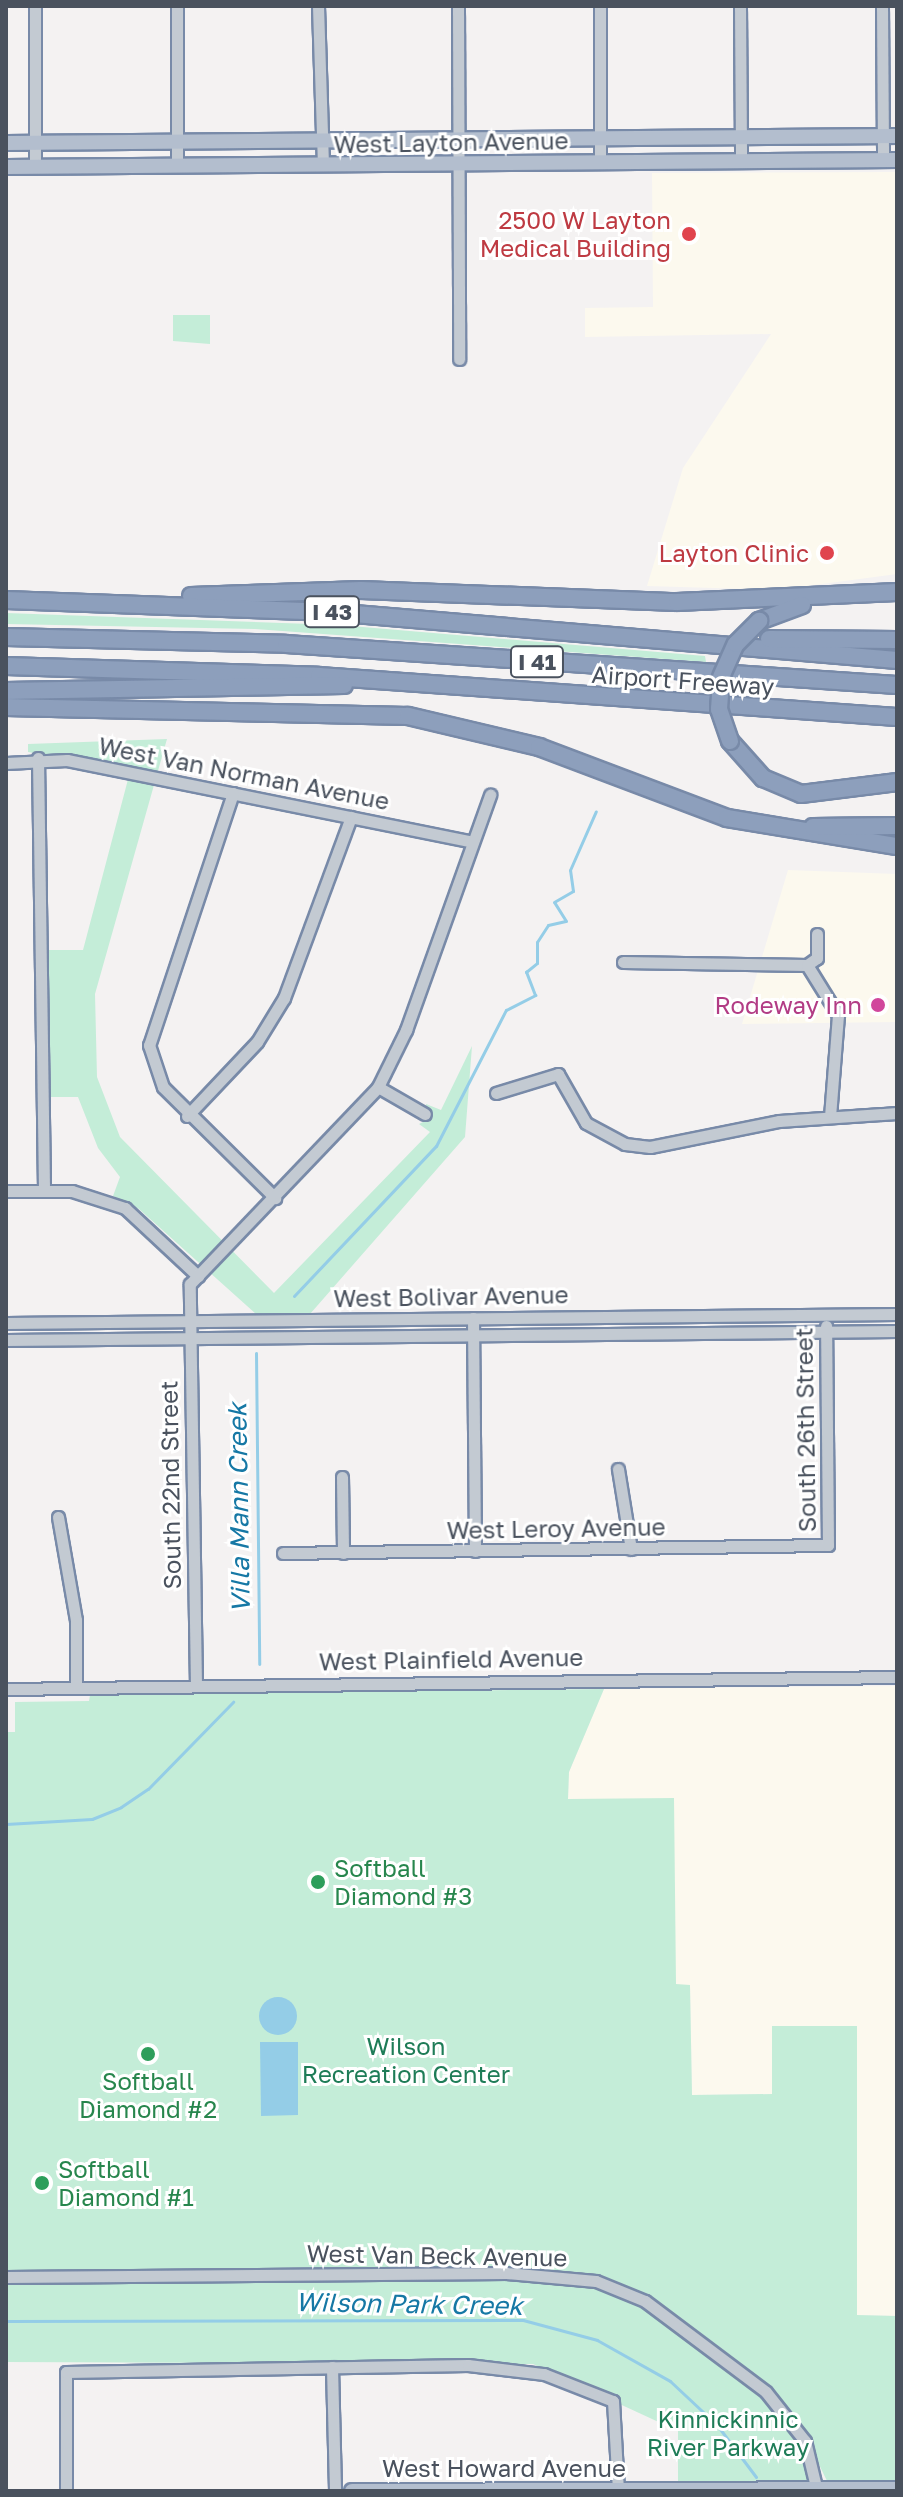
<!DOCTYPE html>
<style>
body{margin:0}
#map{position:relative;width:903px;height:2497px;overflow:hidden;background:#f4f2f2;font-family:"Golos Text",sans-serif}
div>[style]{position:absolute}
[style*='--x']{left:calc(var(--x)*1px);top:calc(var(--y)*1px);width:calc(var(--w)*1px);rotate:calc(var(--a)*1deg)}
.commercial>*{inset:0;background:#fcf9ee}
.green>*{inset:0;background:#c4edd8}
.water>*{inset:0;background:#94cde7}
.round{border-radius:50%}
.stream>*{height:3px;margin:-1.5px;padding:0 1.5px;transform-origin:1.5px;border-radius:1.5px;background:#94cde7}
.roads{filter:drop-shadow(2px 0 #788aa8) drop-shadow(-2px 0 #788aa8) drop-shadow(0 2px #788aa8) drop-shadow(0 -2px #788aa8)}
.minor>*{height:11px;margin:-5.5px;padding:0 5.5px;transform-origin:5.5px;border-radius:5.5px;background:#c3cad2}
.major>*{height:14px;margin:-7px;padding:0 7px;transform-origin:7px;border-radius:7px;background:#b3bece}
.highway>*{height:16px;margin:-8px;padding:0 8px;transform-origin:8px;border-radius:8px;background:#8d9fbc}
.bridges{filter:drop-shadow(2px 0 #788aa8) drop-shadow(-2px 0 #788aa8) drop-shadow(0 2px #788aa8) drop-shadow(0 -2px #788aa8)}
.highway-bridge>*{height:16px;margin:-8px;padding:0 8px;transform-origin:8px;border-radius:8px;background:#8d9fbc}
.dots>*{width:22px;height:22px;translate:-50% -50%;box-sizing:border-box;border:4px solid #fff;border-radius:50%}
span{translate:-50% -50%;white-space:nowrap;text-align:center;line-height:1.15;-webkit-text-stroke:6px #fff;paint-order:stroke}
.shield-label span{padding:2px 6px;background:#fff;border:2px solid;border-radius:6px;-webkit-text-stroke-width:0}
.shield-label{font-size:22px;color:#4a525e;font-weight:700}
.street-label{font-size:24px;color:#4a525e}
.health-label{font-size:24px;color:#be3a42}
.right{translate:-100% -50%;text-align:right}
.hotel-label{font-size:24px;color:#b23c85}
.leisure-label{font-size:24px;color:#27864d}
.left{translate:0 -50%;text-align:left}
.park-label{font-size:24px;color:#1e7c57}
.water-label{font-size:26px;color:#1678a5;font-style:italic}
.frame{position:absolute;inset:0;border:8px solid #4a525e;pointer-events:none}
</style>
<div id="map">
<div class="commercial">
<i style="clip-path:polygon(897px 172px,897px 574px,777px 590px,647px 586px,683px 468px,771px 334px,585px 337px,585px 308px,653px 307px,652px 173px)"></i>
<i style="clip-path:polygon(788px 870px,897px 874px,897px 1022px,742px 1024px)"></i>
<i style="clip-path:polygon(897px 1686px,897px 2316px,857px 2315px,857px 2026px,773px 2026px,773px 2094px,692px 2095px,690px 1985px,676px 1985px,568px 1799px,569px 1772px,604px 1689px)"></i>
</div>
<div class="green">
<i style="clip-path:polygon(173px 315px,210px 315px,210px 344px,173px 341px)"></i>
<i style="clip-path:polygon(6px 613px,339px 625px,705px 656px,706px 662px,255px 629px,6px 624px)"></i>
<i style="clip-path:polygon(167px 739px,95px 994px,97px 1077px,120px 1137px,274px 1293px,430px 1132px,419px 1124px,427px 1120px,426px 1104px,441px 1110px,472px 1046px,465px 1137px,310px 1314px,256px 1314px,139px 1209px,113px 1196px,120px 1177px,98px 1148px,78px 1097px,51px 1097px,48px 950px,83px 950px,131px 768px,28px 752px,28px 744px)"></i>
<i style="clip-path:polygon(604px 1689px,569px 1772px,568px 1799px,674px 1798px,676px 1984px,690px 1985px,692px 2095px,772px 2094px,772px 2026px,857px 2026px,857px 2315px,897px 2316px,897px 2481px,827px 2481px,794px 2413px,676px 2316px,661px 2316px,770px 2403px,799px 2441px,807px 2480px,678px 2482px,678px 2431px,533px 2364px,6px 2362px,6px 1732px,15px 1732px,15px 1702px,89px 1701px,90px 1695px)"></i>
</div>
<div class="water">
<i class="round" style="left:259px;top:1997px;width:38px;height:38px"></i>
<i style="clip-path:polygon(260px 2042px,298px 2042px,298px 2115px,261px 2116px)"></i>
</div>
<div class="stream">
<i style="--x:294;--y:1296;--w:207;--a:-46.6"></i>
<i style="--x:436;--y:1146;--w:153;--a:-62.8"></i>
<i style="--x:506;--y:1010;--w:33;--a:-27"></i>
<i style="--x:535;--y:995;--w:25;--a:-111"></i>
<i style="--x:526;--y:972;--w:14;--a:-39"></i>
<i style="--x:537;--y:963;--w:21;--a:-90"></i>
<i style="--x:537;--y:942;--w:20;--a:-57"></i>
<i style="--x:548;--y:925;--w:18;--a:-13"></i>
<i style="--x:566;--y:921;--w:22;--a:-122"></i>
<i style="--x:554;--y:902;--w:22;--a:-30"></i>
<i style="--x:573;--y:891;--w:21;--a:-98"></i>
<i style="--x:570;--y:870;--w:64;--a:-66.2"></i>
<i style="--x:256;--y:1353;--w:311;--a:89.4"></i>
<i style="--x:6;--y:1824;--w:86;--a:-3.3"></i>
<i style="--x:92;--y:1819;--w:31;--a:-22"></i>
<i style="--x:121;--y:1807;--w:32;--a:-34"></i>
<i style="--x:148;--y:1789;--w:122;--a:-45.7"></i>
<i style="--x:6;--y:2321;--w:517;--a:-0.11"></i>
<i style="--x:523;--y:2320;--w:77;--a:15.1"></i>
<i style="--x:597;--y:2340;--w:84;--a:29.3"></i>
<i style="--x:670;--y:2381;--w:64;--a:43.1"></i>
<i style="--x:717;--y:2425;--w:65;--a:53.1"></i>
</div>
<div class="roads">
<div class="minor">
<i style="--x:35;--y:6;--w:161;--a:90"></i>
<i style="--x:177;--y:6;--w:160;--a:90"></i>
<i style="--x:318;--y:6;--w:159;--a:88.2"></i>
<i style="--x:458;--y:6;--w:353;--a:89.8"></i>
<i style="--x:600;--y:6;--w:157;--a:90"></i>
<i style="--x:740;--y:6;--w:156;--a:89.6"></i>
<i style="--x:882;--y:6;--w:154;--a:89.6"></i>
<i style="--x:38;--y:758;--w:432;--a:89.2"></i>
<i style="--x:6;--y:763;--w:61;--a:-2.8"></i>
<i style="--x:67;--y:760;--w:413;--a:11.4"></i>
<i style="--x:233;--y:793;--w:266;--a:108.4"></i>
<i style="--x:149;--y:1045;--w:44;--a:71.6"></i>
<i style="--x:163;--y:1087;--w:158;--a:44.7"></i>
<i style="--x:623;--y:962;--w:184;--a:0.9"></i>
<i style="--x:807;--y:965;--w:12;--a:-35"></i>
<i style="--x:817;--y:958;--w:24;--a:-90"></i>
<i style="--x:807;--y:965;--w:59;--a:58.2"></i>
<i style="--x:838;--y:1015;--w:101;--a:94.5"></i>
<i style="--x:378;--y:1087;--w:54;--a:29.9"></i>
<i style="--x:496;--y:1093;--w:65;--a:-17"></i>
<i style="--x:558;--y:1074;--w:56;--a:60.3"></i>
<i style="--x:586;--y:1123;--w:44;--a:28.3"></i>
<i style="--x:625;--y:1144;--w:25;--a:7"></i>
<i style="--x:650;--y:1147;--w:132;--a:-11.4"></i>
<i style="--x:779;--y:1121;--w:118;--a:-3.9"></i>
<i style="--x:187;--y:1116;--w:102;--a:-46.6"></i>
<i style="--x:257;--y:1042;--w:52;--a:-58.5"></i>
<i style="--x:284;--y:998;--w:193;--a:-69.7"></i>
<i style="--x:6;--y:1191;--w:66;--a:0"></i>
<i style="--x:72;--y:1191;--w:56;--a:17.8"></i>
<i style="--x:125;--y:1208;--w:100;--a:43"></i>
<i style="--x:473;--y:1318;--w:233;--a:89.5"></i>
<i style="--x:6;--y:1323;--w:891;--a:-0.58"></i>
<i style="--x:6;--y:1340;--w:891;--a:-0.58"></i>
<i style="--x:618;--y:1469;--w:81;--a:80.8"></i>
<i style="--x:342;--y:1477;--w:76;--a:89.2"></i>
<i style="--x:58;--y:1517;--w:105;--a:80.1"></i>
<i style="--x:76;--y:1620;--w:67;--a:90"></i>
<i style="--x:283;--y:1553;--w:545;--a:-0.84"></i>
<i style="--x:828;--y:1545;--w:219;--a:-90.5"></i>
<i style="--x:196;--y:1685;--w:401;--a:-90.9"></i>
<i style="--x:190;--y:1284;--w:272;--a:-46.3"></i>
<i style="--x:378;--y:1087;--w:64;--a:-63.8"></i>
<i style="--x:406;--y:1030;--w:250;--a:-70.3"></i>
<i style="--x:6;--y:1689;--w:891;--a:-0.77"></i>
<i style="--x:6;--y:2277;--w:500;--a:-0.46"></i>
<i style="--x:506;--y:2273;--w:90;--a:5.1"></i>
<i style="--x:596;--y:2281;--w:53;--a:22.2"></i>
<i style="--x:645;--y:2301;--w:151;--a:36.9"></i>
<i style="--x:766;--y:2392;--w:63;--a:51.5"></i>
<i style="--x:805;--y:2441;--w:51;--a:76.5"></i>
<i style="--x:332;--y:2367;--w:124;--a:88.6"></i>
<i style="--x:66;--y:2491;--w:119;--a:-90"></i>
<i style="--x:66;--y:2372;--w:402;--a:-1"></i>
<i style="--x:468;--y:2365;--w:77;--a:6.8"></i>
<i style="--x:544;--y:2374;--w:74;--a:21.4"></i>
<i style="--x:613;--y:2401;--w:90;--a:86.8"></i>
</div>
<div class="major">
<i style="--x:6;--y:143;--w:891;--a:-0.45"></i>
<i style="--x:6;--y:167;--w:891;--a:-0.45"></i>
<i style="--x:352;--y:2491;--w:545;--a:-0.21"></i>
</div>
<div class="highway">
<i style="--x:191;--y:596;--w:170;--a:-2"></i>
<i style="--x:361;--y:590;--w:316;--a:2.2"></i>
<i style="--x:677;--y:602;--w:220;--a:-2.6"></i>
<i style="--x:6;--y:600;--w:325;--a:2.1"></i>
<i style="--x:331;--y:612;--w:568;--a:4.85"></i>
<i style="--x:759;--y:621;--w:46;--a:-20.4"></i>
<i style="--x:6;--y:637;--w:280;--a:1.4"></i>
<i style="--x:286;--y:644;--w:612;--a:3.84"></i>
<i style="--x:769;--y:639;--w:128;--a:0.4"></i>
<i style="--x:6;--y:666;--w:313;--a:1.8"></i>
<i style="--x:319;--y:676;--w:579;--a:4.06"></i>
<i style="--x:6;--y:691;--w:338;--a:-1"></i>
<i style="--x:6;--y:707;--w:402;--a:1.3"></i>
<i style="--x:408;--y:716;--w:135;--a:13.3"></i>
<i style="--x:539;--y:747;--w:201;--a:20.7"></i>
<i style="--x:727;--y:818;--w:172;--a:9.4"></i>
<i style="--x:730;--y:741;--w:50;--a:48.3"></i>
<i style="--x:763;--y:778;--w:41;--a:22.8"></i>
<i style="--x:801;--y:794;--w:97;--a:-7.1"></i>
<i style="--x:813;--y:827;--w:84;--a:-0.7"></i>
</div>
</div>
<div class="bridges">
<div class="highway-bridge">
<i style="--x:730;--y:741;--w:34;--a:-109"></i>
<i style="--x:719;--y:709;--w:32;--a:-86"></i>
<i style="--x:721;--y:677;--w:36;--a:-66"></i>
<i style="--x:736;--y:644;--w:33;--a:-45"></i>
</div>
</div>
<div class="dots">
<i style="left:689px;top:234px;background:#e0444e"></i>
<i style="left:827px;top:553px;background:#e0444e"></i>
<i style="left:878px;top:1005px;background:#d1479c"></i>
<i style="left:318px;top:1882px;background:#2e9e5b"></i>
<i style="left:148px;top:2054px;background:#2e9e5b"></i>
<i style="left:42px;top:2183px;background:#2e9e5b"></i>
</div>
<div class="shield-label">
<span style="left:332px;top:612px">I 43</span>
<span style="left:537px;top:662px">I 41</span>
</div>
<div class="street-label">
<span style="left:451px;top:142px;rotate:-1deg">West Layton Avenue</span>
<span style="left:683px;top:680px;rotate:4deg">Airport Freeway</span>
<span style="left:244px;top:773px;rotate:11deg">West Van Norman Avenue</span>
<span style="left:451px;top:1296px;rotate:-1deg">West Bolivar Avenue</span>
<span style="left:805px;top:1430px;rotate:-91deg">South 26th Street</span>
<span style="left:170px;top:1485px;rotate:-91deg">South 22nd Street</span>
<span style="left:556px;top:1528px;rotate:-1deg">West Leroy Avenue</span>
<span style="left:451px;top:1659px;rotate:-1deg">West Plainfield Avenue</span>
<span style="left:437px;top:2255px;rotate:1deg">West Van Beck Avenue</span>
<span style="left:504px;top:2468px">West Howard Avenue</span>
</div>
<div class="health-label">
<span class="right" style="left:671px;top:234px">2500 W Layton<br>Medical Building</span>
<span class="right" style="left:809px;top:553px">Layton Clinic</span>
</div>
<div class="hotel-label">
<span class="right" style="left:862px;top:1005px">Rodeway Inn</span>
</div>
<div class="leisure-label">
<span class="left" style="left:334px;top:1882px">Softball<br>Diamond #3</span>
<span style="left:148px;top:2095px">Softball<br>Diamond #2</span>
<span class="left" style="left:58px;top:2183px">Softball<br>Diamond #1</span>
</div>
<div class="park-label">
<span style="left:406px;top:2060px">Wilson<br>Recreation Center</span>
<span style="left:728px;top:2433px">Kinnickinnic<br>River Parkway</span>
</div>
<div class="water-label">
<span style="left:239px;top:1508px;rotate:-91deg">Villa Mann Creek</span>
<span style="left:409px;top:2304px;rotate:1deg">Wilson Park Creek</span>
</div>
<div class="frame"></div>
</div>
